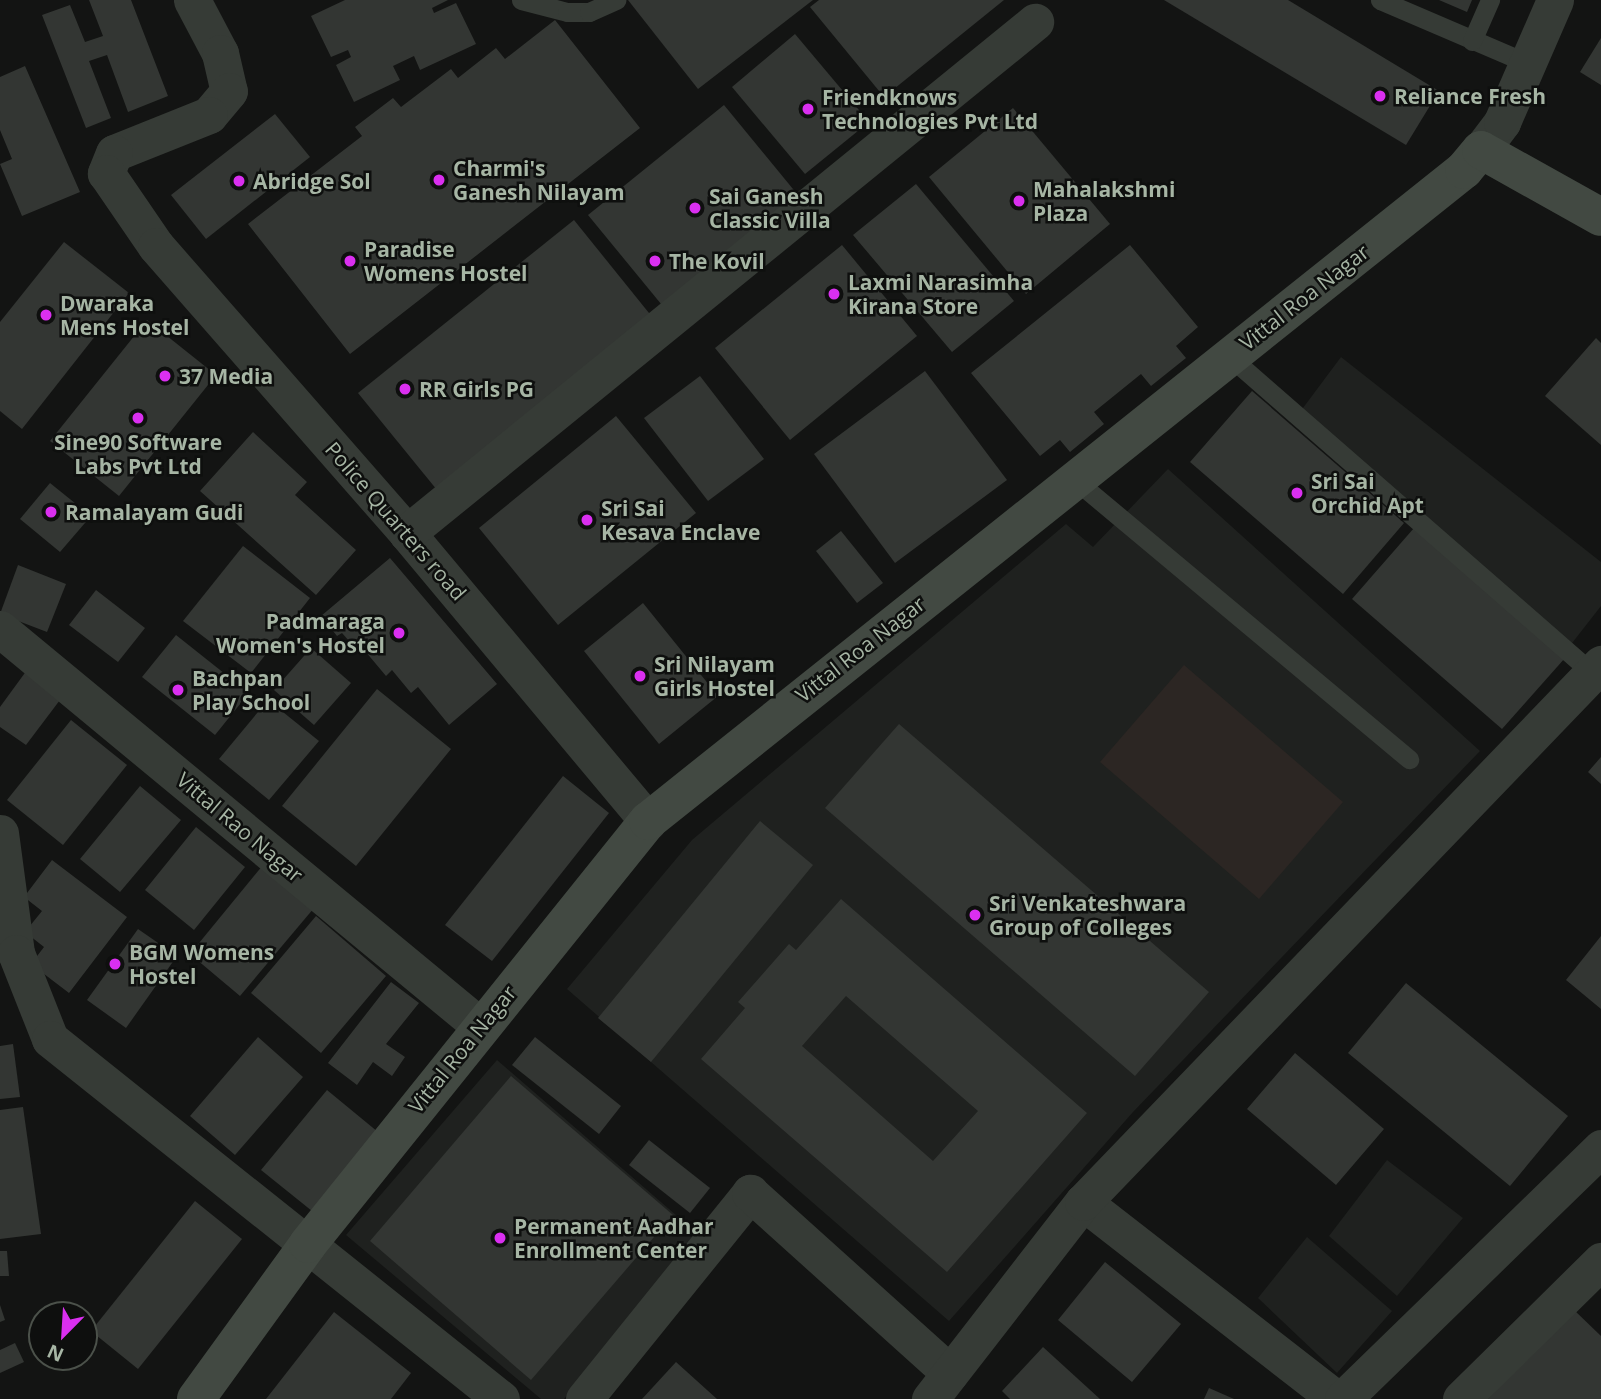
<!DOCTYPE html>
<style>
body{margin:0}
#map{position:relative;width:1601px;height:1399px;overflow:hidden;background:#131413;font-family:"Open Sans",sans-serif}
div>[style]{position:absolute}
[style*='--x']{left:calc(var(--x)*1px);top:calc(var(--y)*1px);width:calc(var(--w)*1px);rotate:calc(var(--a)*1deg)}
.built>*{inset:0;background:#1f211f}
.green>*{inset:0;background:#2c2623}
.building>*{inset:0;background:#333633}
.lane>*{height:19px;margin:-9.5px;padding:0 9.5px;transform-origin:9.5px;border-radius:9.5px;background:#363b36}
.street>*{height:37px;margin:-18.5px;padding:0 18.5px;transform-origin:18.5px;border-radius:18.5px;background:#363b36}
.secondary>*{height:38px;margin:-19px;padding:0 19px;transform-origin:19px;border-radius:19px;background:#424942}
.dots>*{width:19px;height:19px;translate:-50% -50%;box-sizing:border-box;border:4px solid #0e0f0e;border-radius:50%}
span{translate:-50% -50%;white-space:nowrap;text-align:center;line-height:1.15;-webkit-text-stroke:5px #0e0f0e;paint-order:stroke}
.poi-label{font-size:21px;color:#a6b5a4;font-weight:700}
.left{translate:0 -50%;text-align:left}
.right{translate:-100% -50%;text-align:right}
.street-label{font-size:21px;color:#a6b5a4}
.north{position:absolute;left:28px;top:1301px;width:70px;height:70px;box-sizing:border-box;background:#0e0f0e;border:2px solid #4b514a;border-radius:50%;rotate:204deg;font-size:19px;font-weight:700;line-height:28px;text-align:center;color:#a6b5a4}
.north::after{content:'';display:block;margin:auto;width:24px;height:32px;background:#da2ff0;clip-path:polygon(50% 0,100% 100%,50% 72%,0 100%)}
</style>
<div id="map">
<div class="built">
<i style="clip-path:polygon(1341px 357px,1601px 562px,1601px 606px,1569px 647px,1297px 416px)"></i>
<i style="clip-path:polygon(1168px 469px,1480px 751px,1133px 1112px,949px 1321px,567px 989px,692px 840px,1066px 524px,1093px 547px)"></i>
<i style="clip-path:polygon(497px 1060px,699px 1235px,564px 1399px,541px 1399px,346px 1235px)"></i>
<i style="clip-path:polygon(1387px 1160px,1463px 1218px,1397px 1296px,1329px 1236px)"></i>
<i style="clip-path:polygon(1307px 1237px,1392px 1311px,1337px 1373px,1258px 1298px)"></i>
</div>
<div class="green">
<i style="clip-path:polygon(1184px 665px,1343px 802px,1259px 899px,1100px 762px)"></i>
</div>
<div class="building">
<i style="clip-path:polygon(89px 0,131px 0,168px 96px,128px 112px,107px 55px,89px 61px,111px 118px,86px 128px,42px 15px,70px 5px,85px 42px,103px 36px)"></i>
<i style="clip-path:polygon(345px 0,448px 0,432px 8px,434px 13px,456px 3px,476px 44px,420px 70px,414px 56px,393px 66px,400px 80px,354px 102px,336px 65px,351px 57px,348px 50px,331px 57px,311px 16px)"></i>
<i style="clip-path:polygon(628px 0,813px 0,698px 89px)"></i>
<i style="clip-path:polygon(819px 0,1004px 0,884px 97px,810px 7px)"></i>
<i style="clip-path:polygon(1164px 0,1288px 0,1439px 91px,1406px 145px)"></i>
<i style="clip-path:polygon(1439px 0,1472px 0,1467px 12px)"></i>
<i style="clip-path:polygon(555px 20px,640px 128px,350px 354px,248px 224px,362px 136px,355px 127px,393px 98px,401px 107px,451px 69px,458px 78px,496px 48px,505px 59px)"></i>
<i style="clip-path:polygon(795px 34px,869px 122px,805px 174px,732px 87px)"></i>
<i style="clip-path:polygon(1601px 38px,1601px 85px,1580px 72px)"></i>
<i style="clip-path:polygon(25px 66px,80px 192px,22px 216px,0 164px,12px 159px,0 130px,0 77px)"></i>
<i style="clip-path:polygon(724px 105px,802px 200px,666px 310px,588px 215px)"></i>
<i style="clip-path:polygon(1013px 108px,1110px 224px,1026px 294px,929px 177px)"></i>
<i style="clip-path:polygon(275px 114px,310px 157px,206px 239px,171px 195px)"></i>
<i style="clip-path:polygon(916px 184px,1014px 301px,952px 352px,853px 235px)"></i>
<i style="clip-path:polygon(574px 220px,653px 318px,437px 490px,358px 393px)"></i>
<i style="clip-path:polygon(64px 242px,129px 293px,22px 429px,0 411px,0 322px)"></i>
<i style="clip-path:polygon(842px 245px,917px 336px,790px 440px,715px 348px)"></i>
<i style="clip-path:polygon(1130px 245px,1198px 327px,1176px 346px,1186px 358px,1151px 386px,1141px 374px,1094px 412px,1104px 424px,1070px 452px,1060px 440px,1040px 456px,971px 373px)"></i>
<i style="clip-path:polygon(147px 320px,216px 375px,119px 496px,50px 441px)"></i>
<i style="clip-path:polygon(1596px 338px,1601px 343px,1601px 445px,1545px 396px)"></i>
<i style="clip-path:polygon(925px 371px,1007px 480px,895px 563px,814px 454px)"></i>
<i style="clip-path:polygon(700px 376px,764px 459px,708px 501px,644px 418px)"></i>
<i style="clip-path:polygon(1252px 391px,1404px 523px,1343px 594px,1190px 462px)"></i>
<i style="clip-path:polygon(616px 416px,696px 513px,558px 625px,479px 528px)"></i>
<i style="clip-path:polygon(253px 432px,307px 482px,295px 495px,356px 550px,316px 595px,200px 491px)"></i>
<i style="clip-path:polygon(50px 483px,91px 516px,60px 552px,20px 519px)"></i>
<i style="clip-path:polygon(1414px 528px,1565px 658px,1502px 729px,1352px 599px)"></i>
<i style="clip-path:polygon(841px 531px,883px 583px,857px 603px,816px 551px)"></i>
<i style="clip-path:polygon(243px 546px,310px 598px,251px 673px,183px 621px)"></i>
<i style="clip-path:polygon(390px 558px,497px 684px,449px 725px,418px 687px,411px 693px,392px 670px,386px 676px,360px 645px,356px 649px,342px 633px,337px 636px,321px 616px)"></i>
<i style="clip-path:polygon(18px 565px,66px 584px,47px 632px,0 614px)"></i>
<i style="clip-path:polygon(96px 590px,145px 628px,118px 662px,69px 625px)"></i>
<i style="clip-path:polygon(643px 603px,718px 696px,659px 744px,584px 651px)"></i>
<i style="clip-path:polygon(176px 635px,249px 693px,215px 735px,142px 677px)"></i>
<i style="clip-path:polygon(311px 648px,351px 683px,314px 725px,274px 690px)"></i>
<i style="clip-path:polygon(27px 670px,63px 696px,26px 745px,0 727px,0 707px)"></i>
<i style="clip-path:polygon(377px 689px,451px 749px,356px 866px,282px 806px)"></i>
<i style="clip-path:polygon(268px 700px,319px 741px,269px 800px,219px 759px)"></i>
<i style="clip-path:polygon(71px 720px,127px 765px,63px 845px,7px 800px)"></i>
<i style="clip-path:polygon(899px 724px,1209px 992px,1135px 1076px,825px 808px)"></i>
<i style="clip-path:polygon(1601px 757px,1601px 784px,1588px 772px)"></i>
<i style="clip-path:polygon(563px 776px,609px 813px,492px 961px,445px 925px)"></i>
<i style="clip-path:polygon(140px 786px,181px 820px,120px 892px,80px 859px)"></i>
<i style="clip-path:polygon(760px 821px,813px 865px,651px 1062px,598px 1018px)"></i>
<i style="clip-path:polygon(196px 827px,245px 867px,194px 930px,145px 890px)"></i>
<i style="clip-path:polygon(52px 860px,127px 917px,69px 993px,31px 964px,44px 947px,25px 932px,42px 911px,24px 897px)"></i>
<i style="clip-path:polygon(263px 865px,314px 908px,240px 996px,190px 954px)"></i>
<i style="clip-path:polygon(evenodd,841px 899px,1087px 1113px,947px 1272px,701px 1059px,745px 1008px,738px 1002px,789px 944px,796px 950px,841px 899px,846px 996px,978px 1111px,933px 1161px,802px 1046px,846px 996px)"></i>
<i style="clip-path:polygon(316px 916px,386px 976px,321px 1053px,251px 993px)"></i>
<i style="clip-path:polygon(138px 929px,177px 956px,126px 1028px,87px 1000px)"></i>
<i style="clip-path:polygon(1601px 936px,1601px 1009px,1566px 980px)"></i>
<i style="clip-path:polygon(391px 982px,419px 1003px,386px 1044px,405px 1057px,392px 1076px,373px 1062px,357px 1085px,328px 1063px)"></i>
<i style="clip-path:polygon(1406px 983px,1568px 1116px,1510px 1186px,1348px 1053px)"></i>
<i style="clip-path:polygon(258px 1037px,303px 1077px,235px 1155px,190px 1116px)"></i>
<i style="clip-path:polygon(535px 1037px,621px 1106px,599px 1134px,512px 1065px)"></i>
<i style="clip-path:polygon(13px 1044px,20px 1097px,0 1099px,0 1046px)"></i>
<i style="clip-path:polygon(1295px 1053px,1384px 1129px,1336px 1185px,1247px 1109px)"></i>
<i style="clip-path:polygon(511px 1076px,673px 1215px,531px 1380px,370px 1241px)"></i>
<i style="clip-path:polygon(327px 1090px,378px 1132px,312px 1211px,261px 1170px)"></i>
<i style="clip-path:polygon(23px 1107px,41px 1234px,0 1239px,0 1110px)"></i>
<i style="clip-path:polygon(649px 1140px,710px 1188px,690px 1213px,629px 1165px)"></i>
<i style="clip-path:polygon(195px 1201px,242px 1239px,138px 1369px,91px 1331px)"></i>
<i style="clip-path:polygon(0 1251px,7px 1251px,9px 1276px,0 1276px)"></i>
<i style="clip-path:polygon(1105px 1262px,1181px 1324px,1132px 1382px,1058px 1320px)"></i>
<i style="clip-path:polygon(0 1305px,5px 1320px,0 1322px)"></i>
<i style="clip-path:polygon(1573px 1309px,1601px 1336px,1601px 1399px,1488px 1399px)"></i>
<i style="clip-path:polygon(334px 1312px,411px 1373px,391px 1399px,266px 1399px)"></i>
<i style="clip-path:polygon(15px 1343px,24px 1362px,0 1373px,0 1350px)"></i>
<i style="clip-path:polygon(1043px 1347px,1100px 1399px,1010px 1399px,1002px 1391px)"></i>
<i style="clip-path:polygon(676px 1362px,717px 1399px,642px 1399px)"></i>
<i style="clip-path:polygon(1209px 1388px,1234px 1399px,1204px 1399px)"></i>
</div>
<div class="lane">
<i style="--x:521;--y:0;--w:48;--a:14.6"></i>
<i style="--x:567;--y:12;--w:22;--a:0"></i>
<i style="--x:589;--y:12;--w:30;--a:-24"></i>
<i style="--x:1380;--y:0;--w:160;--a:23.2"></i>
<i style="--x:1472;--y:41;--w:45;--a:-66.3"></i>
<i style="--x:1229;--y:356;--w:482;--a:41.1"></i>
<i style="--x:1074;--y:479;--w:437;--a:39.9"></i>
</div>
<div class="street">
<i style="--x:192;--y:0;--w:60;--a:62.2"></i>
<i style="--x:220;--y:53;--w:39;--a:77"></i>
<i style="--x:229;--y:91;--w:31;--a:130"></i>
<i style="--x:209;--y:115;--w:102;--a:158.2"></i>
<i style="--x:114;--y:153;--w:22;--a:112"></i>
<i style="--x:106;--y:173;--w:88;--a:55.6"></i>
<i style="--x:156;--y:246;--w:381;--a:48.8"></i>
<i style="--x:407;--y:533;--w:376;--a:50.1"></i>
<i style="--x:1481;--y:150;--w:35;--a:-53"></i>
<i style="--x:1502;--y:122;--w:133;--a:-66.5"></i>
<i style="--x:407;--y:533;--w:810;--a:-39.14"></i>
<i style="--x:0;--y:629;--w:623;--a:39.59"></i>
<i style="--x:0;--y:833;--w:121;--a:82.4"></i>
<i style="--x:16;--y:953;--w:92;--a:68.4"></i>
<i style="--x:50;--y:1039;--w:577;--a:38.6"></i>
<i style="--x:1083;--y:1202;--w:321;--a:37.9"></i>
<i style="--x:584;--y:1399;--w:265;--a:-51.1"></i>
<i style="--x:750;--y:1193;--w:269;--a:42"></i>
<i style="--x:930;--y:1399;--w:249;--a:-52.2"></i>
<i style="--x:1083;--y:1202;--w:747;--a:-46.09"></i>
<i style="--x:1343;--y:1399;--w:360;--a:-44.2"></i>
<i style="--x:1461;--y:1399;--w:197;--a:-44.6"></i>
</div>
<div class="secondary">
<i style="--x:196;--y:1399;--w:191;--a:-54.1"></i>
<i style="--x:308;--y:1244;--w:543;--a:-51.21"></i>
<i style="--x:648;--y:821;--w:1044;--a:-38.58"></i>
<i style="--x:1464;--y:170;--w:26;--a:-50"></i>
<i style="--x:1481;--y:150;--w:137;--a:29.2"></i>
</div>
<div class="dots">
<i style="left:1380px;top:96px;background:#da2ff0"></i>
<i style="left:808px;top:109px;background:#da2ff0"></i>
<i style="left:439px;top:180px;background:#da2ff0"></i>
<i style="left:239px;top:181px;background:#da2ff0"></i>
<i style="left:1019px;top:201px;background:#da2ff0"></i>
<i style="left:695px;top:208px;background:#da2ff0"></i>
<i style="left:350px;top:261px;background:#da2ff0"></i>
<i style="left:655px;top:261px;background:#da2ff0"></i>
<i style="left:834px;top:294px;background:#da2ff0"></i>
<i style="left:46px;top:315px;background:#da2ff0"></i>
<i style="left:165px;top:376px;background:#da2ff0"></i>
<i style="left:405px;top:389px;background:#da2ff0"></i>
<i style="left:138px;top:418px;background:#da2ff0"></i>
<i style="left:1297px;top:493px;background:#da2ff0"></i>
<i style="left:51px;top:512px;background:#da2ff0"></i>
<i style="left:587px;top:520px;background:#da2ff0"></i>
<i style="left:399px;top:633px;background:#da2ff0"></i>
<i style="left:640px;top:676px;background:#da2ff0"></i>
<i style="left:178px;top:690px;background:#da2ff0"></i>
<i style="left:975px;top:915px;background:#da2ff0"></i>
<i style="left:115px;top:964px;background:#da2ff0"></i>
<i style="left:500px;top:1238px;background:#da2ff0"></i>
</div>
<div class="poi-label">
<span class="left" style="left:1394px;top:96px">Reliance Fresh</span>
<span class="left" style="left:822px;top:109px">Friendknows<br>Technologies Pvt Ltd</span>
<span class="left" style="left:453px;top:180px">Charmi's<br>Ganesh Nilayam</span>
<span class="left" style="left:253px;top:181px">Abridge Sol</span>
<span class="left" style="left:1033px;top:201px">Mahalakshmi<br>Plaza</span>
<span class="left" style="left:709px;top:208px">Sai Ganesh<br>Classic Villa</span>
<span class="left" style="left:364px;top:261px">Paradise<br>Womens Hostel</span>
<span class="left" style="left:669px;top:261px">The Kovil</span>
<span class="left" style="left:848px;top:294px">Laxmi Narasimha<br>Kirana Store</span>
<span class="left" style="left:60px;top:315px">Dwaraka<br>Mens Hostel</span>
<span class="left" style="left:179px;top:376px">37 Media</span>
<span class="left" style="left:419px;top:389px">RR Girls PG</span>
<span style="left:138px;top:454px">Sine90 Software<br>Labs Pvt Ltd</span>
<span class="left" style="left:1311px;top:493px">Sri Sai<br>Orchid Apt</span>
<span class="left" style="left:601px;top:520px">Sri Sai<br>Kesava Enclave</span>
<span class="left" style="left:65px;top:512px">Ramalayam Gudi</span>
<span class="right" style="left:385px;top:633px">Padmaraga<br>Women's Hostel</span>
<span class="left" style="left:654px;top:676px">Sri Nilayam<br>Girls Hostel</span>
<span class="left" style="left:192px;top:690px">Bachpan<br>Play School</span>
<span class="left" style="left:989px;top:915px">Sri Venkateshwara<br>Group of Colleges</span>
<span class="left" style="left:129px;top:964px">BGM Womens<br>Hostel</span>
<span class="left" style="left:514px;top:1238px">Permanent Aadhar<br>Enrollment Center</span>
</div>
<div class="street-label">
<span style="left:1304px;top:297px;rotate:-38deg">Vittal Roa Nagar</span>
<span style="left:396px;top:521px;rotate:49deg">Police Quarters road</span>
<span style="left:860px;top:649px;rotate:-38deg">Vittal Roa Nagar</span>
<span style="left:240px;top:827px;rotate:40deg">Vittal Rao Nagar</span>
<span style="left:462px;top:1049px;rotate:-51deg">Vittal Roa Nagar</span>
</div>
<div class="north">N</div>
</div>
